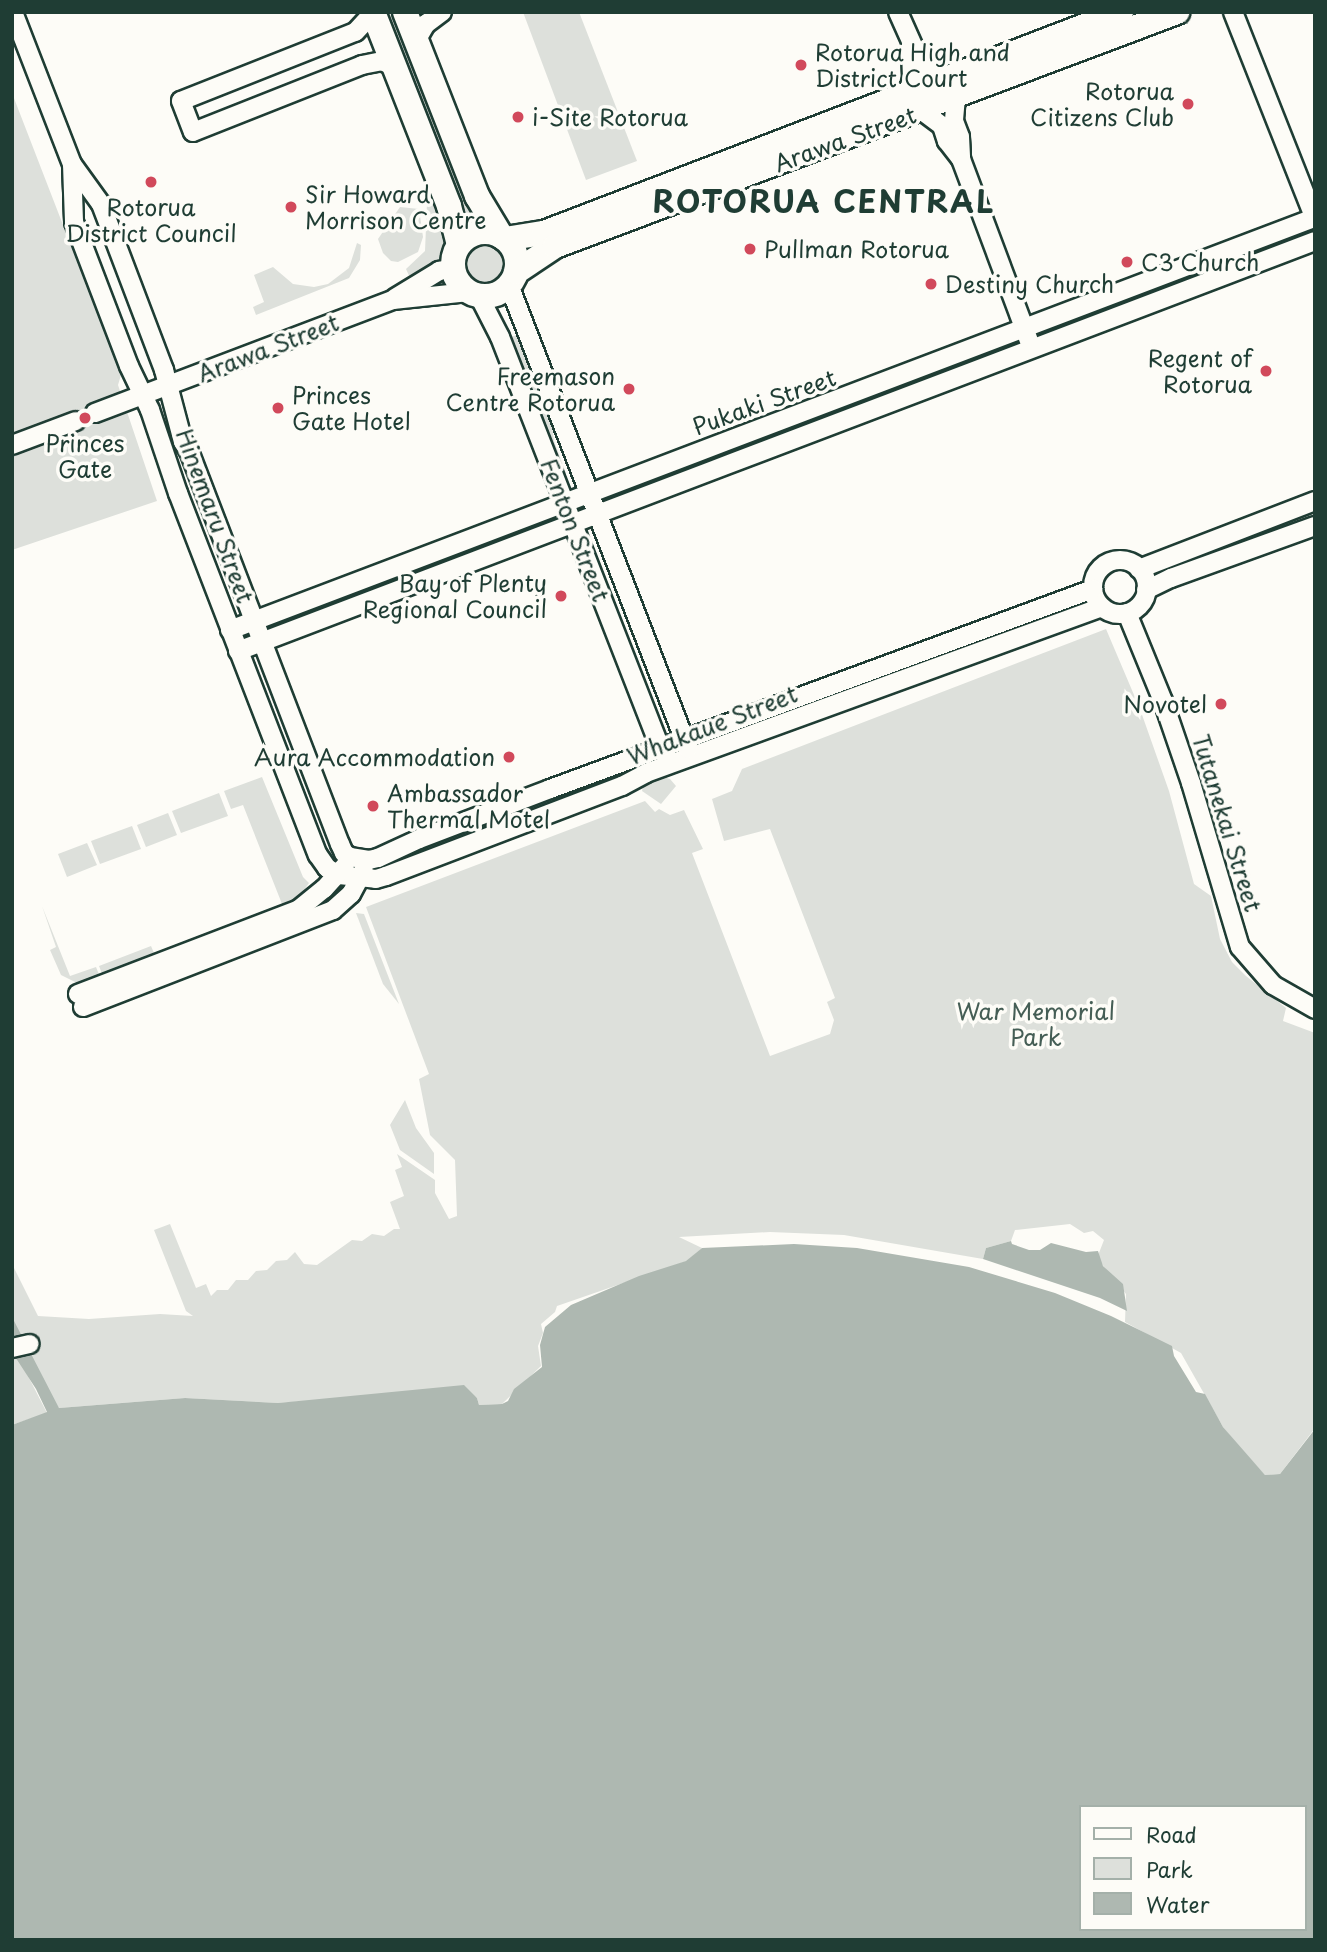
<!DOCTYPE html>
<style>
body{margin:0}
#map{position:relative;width:1327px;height:1952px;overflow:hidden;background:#fdfcf7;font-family:"Playpen Sans",sans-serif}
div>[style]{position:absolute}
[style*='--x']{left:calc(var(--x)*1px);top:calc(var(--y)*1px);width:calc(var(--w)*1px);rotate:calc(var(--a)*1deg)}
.green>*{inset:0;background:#dde0db}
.round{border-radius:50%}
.water>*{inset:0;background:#aeb8b1}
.roads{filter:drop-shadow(2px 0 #1f3d34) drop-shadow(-2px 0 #1f3d34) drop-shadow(0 2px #1f3d34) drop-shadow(0 -2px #1f3d34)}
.minor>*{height:18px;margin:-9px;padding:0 9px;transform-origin:9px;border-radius:9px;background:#fdfcf7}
.minor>.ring{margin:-9px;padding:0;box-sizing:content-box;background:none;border:18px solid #fdfcf7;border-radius:50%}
.secondary>*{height:24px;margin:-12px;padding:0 12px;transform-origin:12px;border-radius:12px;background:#fdfcf7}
.secondary>.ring{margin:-12px;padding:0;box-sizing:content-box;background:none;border:24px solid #fdfcf7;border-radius:50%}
.dots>*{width:19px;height:19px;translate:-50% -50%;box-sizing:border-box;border:4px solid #fdfcf7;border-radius:50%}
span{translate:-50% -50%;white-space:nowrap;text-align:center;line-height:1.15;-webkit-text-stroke:7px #fdfcf7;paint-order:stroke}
.poi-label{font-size:23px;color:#1f3d34}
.left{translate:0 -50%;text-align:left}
.right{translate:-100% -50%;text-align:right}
.street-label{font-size:23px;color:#1f3d34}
.park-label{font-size:23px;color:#455e55}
.district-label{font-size:30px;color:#1f3d34;font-weight:700;letter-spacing:2px}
.frame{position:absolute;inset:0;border:14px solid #1f3d34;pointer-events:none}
.legend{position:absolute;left:1079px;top:1805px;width:228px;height:126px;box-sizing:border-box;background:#fdfcf7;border:2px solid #a4b0a9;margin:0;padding:9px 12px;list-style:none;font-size:21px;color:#1f3d34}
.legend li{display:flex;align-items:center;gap:14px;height:35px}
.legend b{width:35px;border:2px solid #a4b0a9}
</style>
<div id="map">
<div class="green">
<i style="clip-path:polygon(384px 12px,395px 12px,470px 209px,480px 221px,463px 228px)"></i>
<i style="clip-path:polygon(523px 12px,579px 12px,637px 161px,586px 180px)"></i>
<i style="clip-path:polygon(12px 93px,121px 375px,118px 385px,157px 501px,12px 550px)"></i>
<i style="clip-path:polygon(437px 198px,448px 248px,440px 260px,411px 280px,406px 269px,425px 251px,427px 203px)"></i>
<i style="clip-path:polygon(400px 207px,419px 209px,423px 237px,418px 252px,398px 262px,391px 261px,383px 253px,378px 239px)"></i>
<i class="round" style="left:464px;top:242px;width:46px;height:46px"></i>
<i style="clip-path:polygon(357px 243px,361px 245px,360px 260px,349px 278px,256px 315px,253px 307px,264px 302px,254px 275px,273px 267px,293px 284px,314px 287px,328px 284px,349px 268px)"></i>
<i style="clip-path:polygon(520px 334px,550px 413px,554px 441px,566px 473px,566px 488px,508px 338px)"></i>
<i style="clip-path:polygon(1106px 629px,1140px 709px,1169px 791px,1194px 884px,1211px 896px,1220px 939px,1232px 962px,1246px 976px,1286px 1008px,1283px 1021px,1315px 1033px,1315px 1428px,1280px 1474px,1265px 1475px,1239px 1447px,1223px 1427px,1181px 1353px,1125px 1322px,1126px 1294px,1097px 1258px,1104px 1240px,1093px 1231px,1084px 1233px,1070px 1224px,1015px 1230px,1011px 1241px,986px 1248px,983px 1259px,844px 1235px,770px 1232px,679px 1237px,702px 1248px,687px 1261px,557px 1306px,555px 1312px,541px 1324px,543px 1333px,538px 1346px,541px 1366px,502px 1404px,479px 1405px,477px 1398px,466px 1390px,278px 1403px,185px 1398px,59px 1408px,27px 1374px,47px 1413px,12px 1425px,12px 1264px,38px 1316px,89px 1319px,160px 1314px,193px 1316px,186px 1311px,154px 1230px,170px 1224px,196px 1288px,206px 1284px,211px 1296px,217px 1290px,228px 1290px,236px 1280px,248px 1280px,256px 1271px,267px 1270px,276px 1261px,287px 1260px,295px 1252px,304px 1264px,317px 1265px,352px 1240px,362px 1241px,372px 1234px,384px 1236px,394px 1229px,400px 1229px,390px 1202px,404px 1196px,395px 1170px,402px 1167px,397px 1154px,435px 1180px,435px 1193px,449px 1219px,457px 1216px,455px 1160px,430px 1135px,419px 1079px,429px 1074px,366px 907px,645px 801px,655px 812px,659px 809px,670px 815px,684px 810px,703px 849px,692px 853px,770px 1056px,830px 1034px,834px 1020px,827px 1002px,835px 998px,770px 829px,724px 841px,712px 799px,732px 791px,742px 769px)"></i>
<i style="clip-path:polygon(660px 776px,670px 779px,676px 786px,661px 804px,642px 791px,644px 783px)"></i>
<i style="clip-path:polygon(262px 777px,303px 877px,309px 883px,299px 897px,282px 904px,243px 805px,231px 809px,224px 791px)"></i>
<i style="clip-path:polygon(219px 793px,228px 816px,181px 833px,172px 811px)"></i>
<i style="clip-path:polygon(168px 813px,177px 835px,146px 847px,137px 825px)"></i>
<i style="clip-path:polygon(132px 826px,141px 849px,100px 864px,91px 841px)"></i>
<i style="clip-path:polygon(87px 843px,97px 865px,67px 877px,58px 854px)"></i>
<i style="clip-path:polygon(42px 906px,70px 976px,96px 967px,100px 977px,79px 984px,61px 975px,50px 950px,56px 947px)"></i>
<i style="clip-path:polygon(356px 913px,364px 914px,399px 1004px,383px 984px)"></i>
<i style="clip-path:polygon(151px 946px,154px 953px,145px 956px,146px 960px,103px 976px,99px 966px)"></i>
<i style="clip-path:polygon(405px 1100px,416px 1128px,434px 1153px,434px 1174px,400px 1150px,390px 1125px)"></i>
</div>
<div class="water">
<i style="clip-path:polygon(1011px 1241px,1012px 1244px,1029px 1250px,1040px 1250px,1051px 1243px,1086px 1252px,1098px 1251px,1103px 1266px,1123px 1284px,1127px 1311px,1100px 1298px,983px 1259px,986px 1248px)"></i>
<i style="clip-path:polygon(evenodd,794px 1244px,857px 1248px,969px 1267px,1055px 1293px,1111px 1316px,1172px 1346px,1174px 1356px,1196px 1392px,1205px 1394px,1223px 1427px,1265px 1475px,1280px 1474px,1315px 1429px,1315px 1940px,12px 1940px,12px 1425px,47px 1412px,36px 1389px,12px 1352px,12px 1317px,59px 1408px,185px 1398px,278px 1403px,464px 1385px,477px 1398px,479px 1405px,502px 1404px,508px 1401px,514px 1389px,542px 1367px,540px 1345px,545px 1327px,571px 1305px,639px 1276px,686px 1261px,702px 1248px,794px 1244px,1080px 1807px,1304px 1807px,1304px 1929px,1080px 1929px,1080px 1807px)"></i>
</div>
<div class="roads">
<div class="minor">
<i style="--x:13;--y:12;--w:163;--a:68.8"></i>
<i style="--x:72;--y:164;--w:49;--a:54.1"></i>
<i style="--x:101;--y:204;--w:178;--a:69.2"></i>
<i style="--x:164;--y:370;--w:74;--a:75.2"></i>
<i style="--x:183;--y:442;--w:11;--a:56"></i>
<i style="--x:189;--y:451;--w:421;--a:69"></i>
<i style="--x:340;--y:844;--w:10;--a:66"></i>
<i style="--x:344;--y:853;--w:7;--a:34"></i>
<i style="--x:898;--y:12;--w:51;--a:65.9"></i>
<i style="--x:919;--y:59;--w:13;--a:48"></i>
<i style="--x:928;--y:69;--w:24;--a:28"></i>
<i style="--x:1233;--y:12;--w:223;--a:68.4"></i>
<i style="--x:373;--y:13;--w:26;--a:133"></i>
<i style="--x:355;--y:32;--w:187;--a:158.4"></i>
<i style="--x:181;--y:101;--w:33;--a:69"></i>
<i style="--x:193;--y:132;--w:182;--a:-21.6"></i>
<i style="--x:362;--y:65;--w:20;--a:-11"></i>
<i style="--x:382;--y:61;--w:14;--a:25"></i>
<i style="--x:416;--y:41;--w:20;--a:-60"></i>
<i style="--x:426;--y:24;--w:20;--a:-37"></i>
<i style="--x:908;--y:95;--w:17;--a:-77"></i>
<i style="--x:912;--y:78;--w:33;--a:-92"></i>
<i style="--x:956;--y:97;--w:24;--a:95"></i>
<i style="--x:954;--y:121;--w:17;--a:69"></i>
<i style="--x:960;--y:137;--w:22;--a:87"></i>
<i style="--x:921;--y:110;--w:26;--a:37"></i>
<i style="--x:942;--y:126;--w:16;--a:72"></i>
<i style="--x:947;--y:141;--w:23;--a:52"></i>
<i style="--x:961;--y:159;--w:194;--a:69.5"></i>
<i style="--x:72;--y:164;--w:58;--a:88"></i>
<i style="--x:74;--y:222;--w:154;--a:69.1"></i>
<i style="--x:129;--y:366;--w:49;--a:64.5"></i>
<i style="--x:150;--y:410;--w:88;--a:71.4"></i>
<i style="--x:178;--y:493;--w:388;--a:68.9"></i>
<i style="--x:318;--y:855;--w:16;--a:55"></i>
<i style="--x:327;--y:868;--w:14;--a:30"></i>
<i style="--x:339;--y:875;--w:37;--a:6"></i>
<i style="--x:376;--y:879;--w:10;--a:-17"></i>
<i style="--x:386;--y:876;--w:253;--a:-20.9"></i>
<i style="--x:622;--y:786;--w:27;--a:-28"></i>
<i style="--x:646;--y:773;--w:485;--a:-20"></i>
<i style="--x:509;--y:285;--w:497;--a:68.9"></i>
<i style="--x:479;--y:296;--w:46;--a:62.9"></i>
<i style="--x:500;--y:337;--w:442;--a:68.7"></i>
<i style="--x:661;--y:749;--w:11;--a:52"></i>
<i style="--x:395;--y:298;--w:52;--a:-31.5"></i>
<i style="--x:439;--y:271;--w:14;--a:-12"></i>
<i style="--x:95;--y:413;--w:319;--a:-20.8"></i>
<i style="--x:393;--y:300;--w:76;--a:-6"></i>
<i style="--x:12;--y:445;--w:68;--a:-20.6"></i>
<i class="ring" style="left:1093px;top:560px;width:36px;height:36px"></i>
<i style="--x:1139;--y:569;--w:189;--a:-21.1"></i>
<i style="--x:1146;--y:590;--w:28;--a:-26"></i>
<i style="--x:1171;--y:578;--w:153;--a:-19.9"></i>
<i style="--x:1127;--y:613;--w:95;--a:67.8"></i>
<i style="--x:1163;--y:701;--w:87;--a:71.1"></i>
<i style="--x:1191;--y:783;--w:171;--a:73.4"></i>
<i style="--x:1240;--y:947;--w:50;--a:49"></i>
<i style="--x:1273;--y:985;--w:48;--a:29.7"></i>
<i style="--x:230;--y:630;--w:1160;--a:-20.81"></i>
<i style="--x:238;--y:651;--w:1152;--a:-20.84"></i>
<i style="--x:350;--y:857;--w:19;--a:9"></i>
<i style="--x:369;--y:860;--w:9;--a:-13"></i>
<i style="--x:378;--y:858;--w:45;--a:-24.9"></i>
<i style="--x:419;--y:839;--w:140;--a:-20.9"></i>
<i style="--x:550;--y:789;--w:579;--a:-20.22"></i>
<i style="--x:78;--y:994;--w:237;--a:-21"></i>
<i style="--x:299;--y:909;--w:32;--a:-39"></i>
<i style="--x:324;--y:889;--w:31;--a:-48"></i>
<i style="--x:83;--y:1007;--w:268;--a:-21.2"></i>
<i style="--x:333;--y:910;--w:24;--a:-42"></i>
<i style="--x:351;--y:894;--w:27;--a:-62"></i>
<i style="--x:12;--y:1348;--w:18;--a:-13"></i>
</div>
<div class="secondary">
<i style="--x:373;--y:12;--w:208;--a:68.6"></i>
<i style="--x:449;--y:206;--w:40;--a:75.6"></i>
<i style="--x:405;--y:12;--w:198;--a:68.6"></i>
<i style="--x:477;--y:196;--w:47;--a:59"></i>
<i class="ring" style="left:453px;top:232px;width:40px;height:40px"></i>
<i style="--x:505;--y:239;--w:39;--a:-9"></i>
<i style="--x:544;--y:233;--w:618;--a:-20.96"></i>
<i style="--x:516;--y:272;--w:47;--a:-33.7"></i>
<i style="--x:555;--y:246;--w:665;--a:-20.62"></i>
</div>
</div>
<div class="dots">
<i style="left:801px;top:65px;background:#d1495b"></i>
<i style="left:1188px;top:104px;background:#d1495b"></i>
<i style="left:518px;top:117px;background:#d1495b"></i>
<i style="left:151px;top:182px;background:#d1495b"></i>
<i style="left:291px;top:207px;background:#d1495b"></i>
<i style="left:750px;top:249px;background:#d1495b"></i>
<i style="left:1127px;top:262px;background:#d1495b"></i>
<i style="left:931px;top:284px;background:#d1495b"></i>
<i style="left:1266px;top:371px;background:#d1495b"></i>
<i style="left:629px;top:389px;background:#d1495b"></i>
<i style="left:278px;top:408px;background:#d1495b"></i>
<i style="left:85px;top:418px;background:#d1495b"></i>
<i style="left:561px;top:596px;background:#d1495b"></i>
<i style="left:1221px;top:704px;background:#d1495b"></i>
<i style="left:509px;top:757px;background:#d1495b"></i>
<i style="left:373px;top:806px;background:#d1495b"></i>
</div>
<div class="poi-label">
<span class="left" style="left:815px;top:65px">Rotorua High and<br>District Court</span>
<span class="right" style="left:1174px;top:104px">Rotorua<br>Citizens Club</span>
<span class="left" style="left:532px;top:117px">i-Site Rotorua</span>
<span class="left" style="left:305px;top:207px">Sir Howard<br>Morrison Centre</span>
<span style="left:151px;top:220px">Rotorua<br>District Council</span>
<span class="left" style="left:764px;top:249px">Pullman Rotorua</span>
<span class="left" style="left:1141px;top:262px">C3 Church</span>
<span class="left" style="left:945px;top:284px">Destiny Church</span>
<span class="right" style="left:1252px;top:371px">Regent of<br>Rotorua</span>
<span class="right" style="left:615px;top:389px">Freemason<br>Centre Rotorua</span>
<span class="left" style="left:292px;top:408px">Princes<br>Gate Hotel</span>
<span style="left:85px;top:456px">Princes<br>Gate</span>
<span class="right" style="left:547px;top:596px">Bay of Plenty<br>Regional Council</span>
<span class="right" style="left:1207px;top:704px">Novotel</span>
<span class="right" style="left:495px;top:757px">Aura Accommodation</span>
<span class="left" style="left:387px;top:806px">Ambassador<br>Thermal Motel</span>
</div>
<div class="street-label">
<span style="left:845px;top:139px;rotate:-20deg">Arawa Street</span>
<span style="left:268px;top:348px;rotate:-21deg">Arawa Street</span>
<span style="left:764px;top:402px;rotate:-20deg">Pukaki Street</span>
<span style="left:215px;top:516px;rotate:70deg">Hinemaru Street</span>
<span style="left:575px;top:530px;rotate:69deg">Fenton Street</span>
<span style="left:712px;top:725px;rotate:-21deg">Whakaue Street</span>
<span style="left:1227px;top:823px;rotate:73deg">Tutanekai Street</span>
</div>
<div class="park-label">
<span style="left:1036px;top:1024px">War Memorial<br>Park</span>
</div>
<div class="district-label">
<span style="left:824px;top:201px">ROTORUA CENTRAL</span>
</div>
<div class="frame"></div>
<ul class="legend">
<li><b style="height:9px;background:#fdfcf7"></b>Road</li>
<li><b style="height:19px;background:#dde0db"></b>Park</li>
<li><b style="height:19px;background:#aeb8b1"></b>Water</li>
</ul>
</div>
